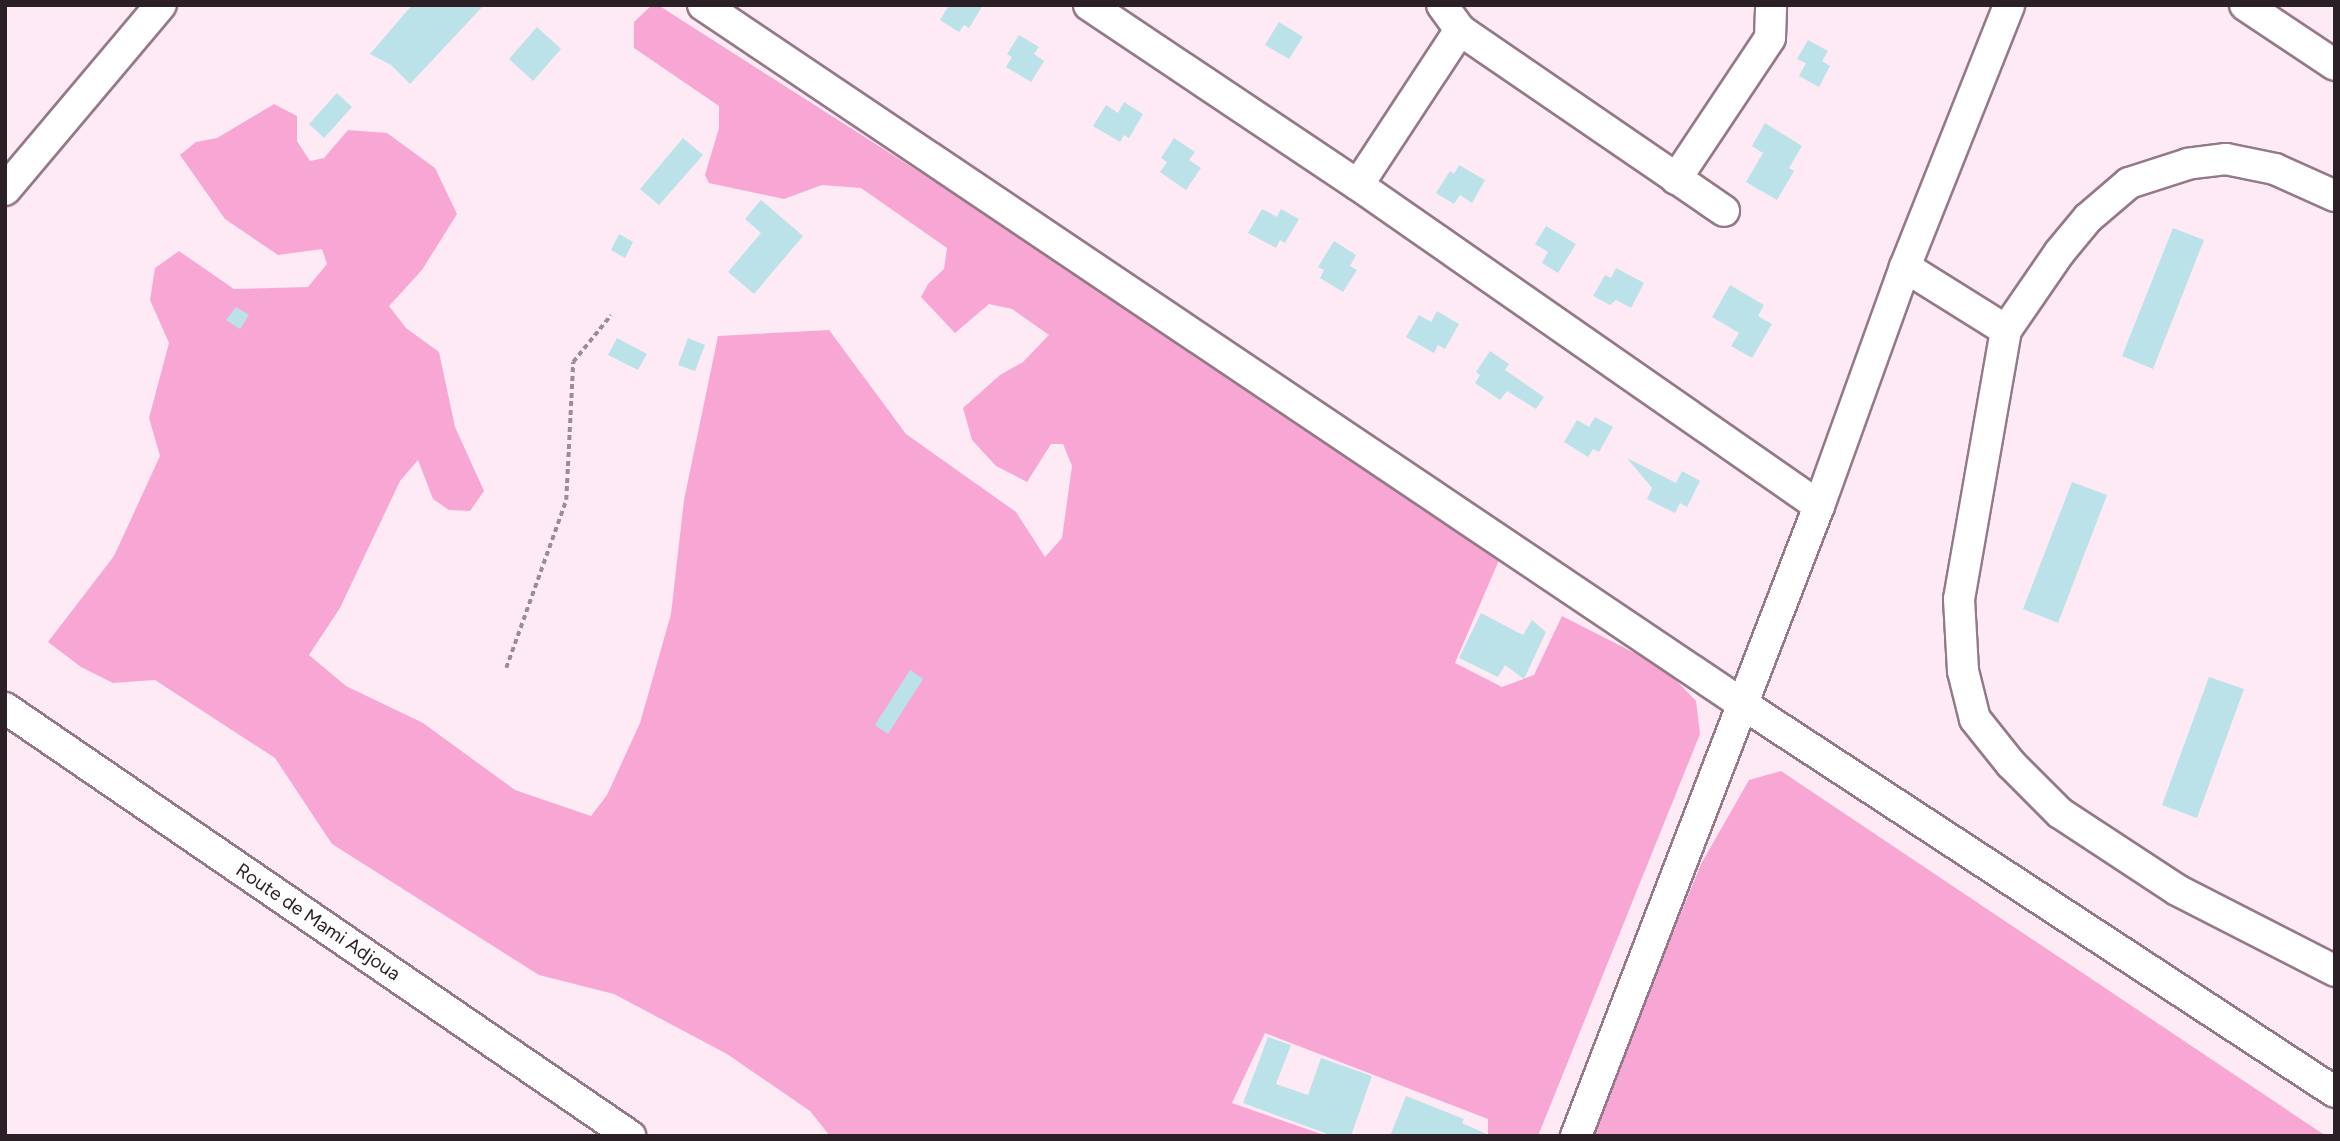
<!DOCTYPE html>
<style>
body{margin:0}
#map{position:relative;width:2340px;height:1141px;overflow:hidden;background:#fdeaf4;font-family:Figtree,sans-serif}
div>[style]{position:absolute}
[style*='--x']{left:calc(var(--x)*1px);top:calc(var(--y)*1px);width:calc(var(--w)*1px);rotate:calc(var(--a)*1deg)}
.green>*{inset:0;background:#f8a7d5}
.building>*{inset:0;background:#bbe2e8}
.path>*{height:3.5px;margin-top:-1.75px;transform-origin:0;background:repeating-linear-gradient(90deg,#9c8c95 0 5px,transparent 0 8.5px)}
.roads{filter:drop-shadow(2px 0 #967989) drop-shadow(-2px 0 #967989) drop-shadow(0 2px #967989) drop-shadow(0 -2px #967989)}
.minor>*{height:30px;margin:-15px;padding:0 15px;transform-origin:15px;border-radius:15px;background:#fff}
span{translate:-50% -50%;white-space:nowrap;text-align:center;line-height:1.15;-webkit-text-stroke:5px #fff;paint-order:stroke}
.street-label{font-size:19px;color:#2c2027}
.frame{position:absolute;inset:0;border:7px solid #2c2027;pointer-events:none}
</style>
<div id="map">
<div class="green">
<i style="clip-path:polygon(652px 5px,658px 5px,987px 215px,1499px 560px,1455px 663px,1502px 687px,1534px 675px,1562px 616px,1664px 668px,1696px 701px,1700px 734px,1538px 1136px,1488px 1136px,1488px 1119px,1265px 1033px,1232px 1103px,1327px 1136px,830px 1136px,810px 1111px,727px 1054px,614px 994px,539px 975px,332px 844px,275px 758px,155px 680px,113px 683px,81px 667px,48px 642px,114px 556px,160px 456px,149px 418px,169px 343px,150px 300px,155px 268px,179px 251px,234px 289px,308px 287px,327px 264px,322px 249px,278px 255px,225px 219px,180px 155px,196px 142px,217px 138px,274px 104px,297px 116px,297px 141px,310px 161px,324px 158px,348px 130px,387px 133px,435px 168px,457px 214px,422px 270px,389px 306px,406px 328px,439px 352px,455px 427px,484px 491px,470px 511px,449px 510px,433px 499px,418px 460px,400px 481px,340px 608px,309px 655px,346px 686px,423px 723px,515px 790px,591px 816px,607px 795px,640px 723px,671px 614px,684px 500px,718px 336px,829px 330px,906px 434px,1016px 512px,1045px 557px,1062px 538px,1072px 466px,1063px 444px,1051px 444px,1027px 482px,996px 466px,972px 440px,963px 408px,1000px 375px,1023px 362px,1049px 335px,1012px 309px,989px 304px,955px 333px,921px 297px,928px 284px,944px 269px,947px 248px,861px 188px,822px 185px,784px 199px,709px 183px,705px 175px,719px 128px,719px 106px,634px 48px,634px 22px)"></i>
<i style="clip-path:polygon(1781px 771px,2326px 1136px,1590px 1136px,1701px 864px,1749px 780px)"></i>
</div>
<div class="building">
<i style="clip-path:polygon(412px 5px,484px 5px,410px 84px,391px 65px,370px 54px)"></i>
<i style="clip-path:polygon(949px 5px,983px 5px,969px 28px,964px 25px,959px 32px,940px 20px)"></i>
<i style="clip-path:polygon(1279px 22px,1303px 37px,1289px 59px,1265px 45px)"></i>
<i style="clip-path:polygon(537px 27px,561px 49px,533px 81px,509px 59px)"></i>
<i style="clip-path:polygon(1019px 35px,1039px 47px,1034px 54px,1044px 61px,1031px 82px,1006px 67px,1012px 57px,1007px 54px)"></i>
<i style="clip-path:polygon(1808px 40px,1828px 51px,1822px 61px,1830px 66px,1819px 87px,1799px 76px,1806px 63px,1797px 59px)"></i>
<i style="clip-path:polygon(337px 93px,352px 107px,324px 138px,309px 124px)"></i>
<i style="clip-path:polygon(1124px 102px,1143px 114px,1129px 138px,1124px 135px,1120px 142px,1093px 126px,1106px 105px,1118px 113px)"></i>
<i style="clip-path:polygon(1765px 123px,1802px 146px,1789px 168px,1794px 171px,1777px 200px,1746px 182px,1763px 153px,1752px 146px)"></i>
<i style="clip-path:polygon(683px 138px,703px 155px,659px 205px,640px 189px)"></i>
<i style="clip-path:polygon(1174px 138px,1195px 152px,1189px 160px,1201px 168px,1186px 190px,1160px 172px,1167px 162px,1161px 158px)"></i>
<i style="clip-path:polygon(1459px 165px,1485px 180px,1472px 203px,1460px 195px,1454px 204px,1436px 193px,1450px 171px,1454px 174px)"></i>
<i style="clip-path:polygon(761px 200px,803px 236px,754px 294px,728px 272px,761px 233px,745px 219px)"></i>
<i style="clip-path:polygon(1262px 209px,1277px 217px,1281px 209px,1299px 219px,1285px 243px,1280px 240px,1276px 248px,1248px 233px)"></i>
<i style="clip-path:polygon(1546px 226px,1576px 244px,1558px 273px,1542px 263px,1548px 252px,1535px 244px)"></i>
<i style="clip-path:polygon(2173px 228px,2204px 240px,2153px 369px,2122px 356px)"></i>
<i style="clip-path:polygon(619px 234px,633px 242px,625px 258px,611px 250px)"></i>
<i style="clip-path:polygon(1334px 241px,1356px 255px,1350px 266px,1357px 270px,1343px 292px,1320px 278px,1324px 270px,1318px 267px)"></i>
<i style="clip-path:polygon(1616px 268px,1644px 283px,1631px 308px,1616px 300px,1610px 305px,1593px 296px,1605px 275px,1611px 278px)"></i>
<i style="clip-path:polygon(1730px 285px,1764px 305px,1758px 316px,1772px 324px,1752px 358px,1731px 346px,1739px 333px,1712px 317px)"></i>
<i style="clip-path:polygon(236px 307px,249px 315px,240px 329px,226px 320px)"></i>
<i style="clip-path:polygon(1437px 311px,1459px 324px,1445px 349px,1438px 345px,1434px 353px,1406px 337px,1419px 315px,1431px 322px)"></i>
<i style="clip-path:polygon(617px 338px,647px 354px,638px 370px,608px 355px)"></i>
<i style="clip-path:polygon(688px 338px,705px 345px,695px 371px,678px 365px)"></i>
<i style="clip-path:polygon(1490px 351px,1509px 364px,1505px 370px,1544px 397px,1536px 409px,1507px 391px,1500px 400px,1475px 383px,1480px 375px,1476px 372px)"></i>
<i style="clip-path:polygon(1595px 417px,1613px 427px,1599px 452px,1593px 449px,1588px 457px,1564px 442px,1577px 420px,1589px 427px)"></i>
<i style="clip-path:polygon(1627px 458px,1676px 483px,1682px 471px,1700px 481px,1687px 507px,1680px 503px,1675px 513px,1647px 499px,1652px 488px)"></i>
<i style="clip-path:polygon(2072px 482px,2107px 495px,2058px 623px,2023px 609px)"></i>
<i style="clip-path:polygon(1481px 613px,1523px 635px,1532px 620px,1546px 632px,1524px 679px,1505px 665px,1498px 677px,1459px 658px)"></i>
<i style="clip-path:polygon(910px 670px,923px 679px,888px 734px,875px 725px)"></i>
<i style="clip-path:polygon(2209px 677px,2244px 689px,2197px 818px,2162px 805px)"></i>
<i style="clip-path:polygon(1268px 1037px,1291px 1045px,1276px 1084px,1308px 1095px,1321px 1058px,1372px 1076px,1351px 1136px,1333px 1136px,1243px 1103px)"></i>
<i style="clip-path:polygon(1406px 1096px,1464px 1119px,1462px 1123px,1491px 1136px,1390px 1136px)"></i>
</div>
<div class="path">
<i style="--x:506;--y:668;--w:178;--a:-70.3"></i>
<i style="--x:566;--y:500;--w:138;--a:-87.1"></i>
<i style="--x:573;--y:362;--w:60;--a:-51"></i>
</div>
<div class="roads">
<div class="minor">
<i style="--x:703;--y:5;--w:1251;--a:33.92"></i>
<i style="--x:1741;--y:703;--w:710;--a:33.22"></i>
<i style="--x:1089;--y:5;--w:324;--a:33.8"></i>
<i style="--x:1358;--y:185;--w:562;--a:34.85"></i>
<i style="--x:1442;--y:5;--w:31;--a:54"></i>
<i style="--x:1460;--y:30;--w:320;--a:34.4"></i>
<i style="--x:2245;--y:5;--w:108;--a:33.7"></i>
<i style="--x:1676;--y:179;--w:169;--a:-56.3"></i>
<i style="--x:1770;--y:38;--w:33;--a:-88"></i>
<i style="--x:1358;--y:185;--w:186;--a:-56.7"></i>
<i style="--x:5;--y:190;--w:242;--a:-49.9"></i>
<i style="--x:2335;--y:196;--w:66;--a:-155.8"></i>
<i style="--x:2275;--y:169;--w:50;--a:-168.5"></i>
<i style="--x:2226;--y:159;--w:38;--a:173"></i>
<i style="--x:2188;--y:164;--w:62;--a:162.1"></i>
<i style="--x:2129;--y:183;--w:54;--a:139.5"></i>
<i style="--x:2088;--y:218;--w:45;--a:129.6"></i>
<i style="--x:2059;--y:253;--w:93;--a:124.5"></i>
<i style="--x:2006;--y:330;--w:273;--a:99.9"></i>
<i style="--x:1959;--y:599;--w:72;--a:86.8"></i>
<i style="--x:1963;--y:671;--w:49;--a:76"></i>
<i style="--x:1975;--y:719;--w:58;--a:51.3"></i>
<i style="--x:2011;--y:764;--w:69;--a:45"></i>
<i style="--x:2060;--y:813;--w:140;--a:33.3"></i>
<i style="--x:2177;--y:890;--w:178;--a:27.1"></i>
<i style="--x:1905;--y:267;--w:119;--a:32"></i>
<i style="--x:5;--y:708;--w:758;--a:34.4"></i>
<i style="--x:1576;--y:1136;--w:675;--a:-68.91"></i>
<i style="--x:1819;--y:506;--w:254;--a:-70.2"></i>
<i style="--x:1905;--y:267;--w:282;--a:-68.3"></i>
</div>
</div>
<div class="street-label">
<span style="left:318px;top:922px;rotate:34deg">Route de Mami Adjoua</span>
</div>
<div class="frame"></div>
</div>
